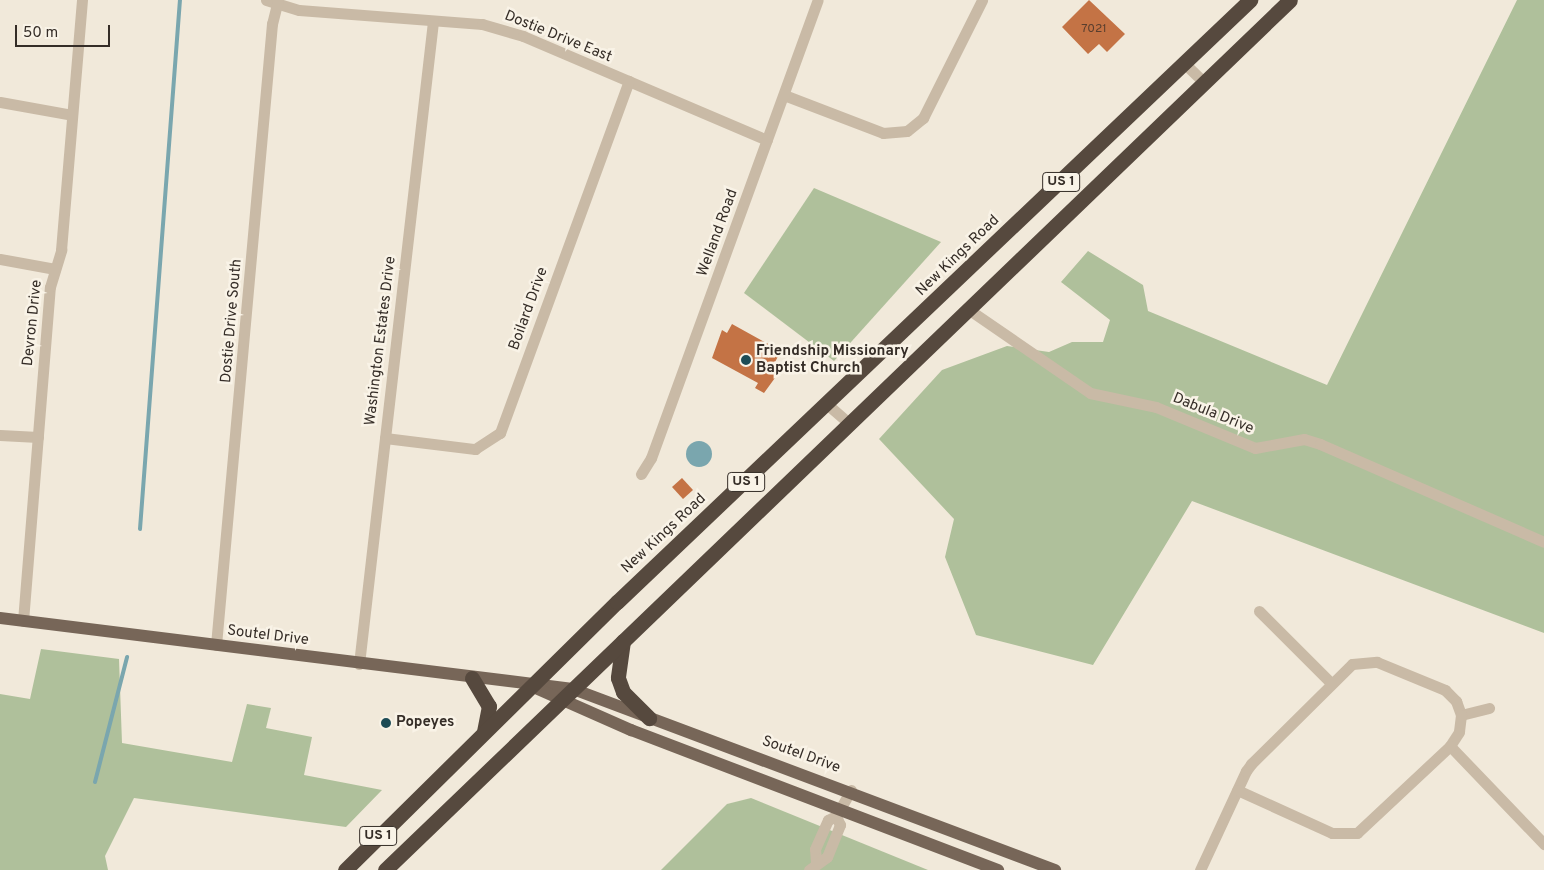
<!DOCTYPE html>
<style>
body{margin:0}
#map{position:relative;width:1544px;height:870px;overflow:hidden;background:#f1e9da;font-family:Overpass,sans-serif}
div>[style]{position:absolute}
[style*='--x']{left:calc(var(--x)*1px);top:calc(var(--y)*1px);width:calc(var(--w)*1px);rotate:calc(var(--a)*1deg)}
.green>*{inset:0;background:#afc09b}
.water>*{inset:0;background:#7aa6ae}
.round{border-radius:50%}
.stream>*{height:4px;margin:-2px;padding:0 2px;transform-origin:2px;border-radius:2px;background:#7aa6ae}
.building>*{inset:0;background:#c47345}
.street>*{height:11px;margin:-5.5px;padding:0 5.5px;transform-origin:5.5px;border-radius:5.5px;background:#c9baa6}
.primary>*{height:12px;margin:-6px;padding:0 6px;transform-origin:6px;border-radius:6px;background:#776658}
.highway>*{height:15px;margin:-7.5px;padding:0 7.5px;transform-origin:7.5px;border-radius:7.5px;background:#56493e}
.dots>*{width:14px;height:14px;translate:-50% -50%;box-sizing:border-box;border:2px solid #f9f3e7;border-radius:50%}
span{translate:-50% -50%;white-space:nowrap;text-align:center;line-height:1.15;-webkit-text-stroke:5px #f9f3e7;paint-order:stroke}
.number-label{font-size:12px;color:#593e2e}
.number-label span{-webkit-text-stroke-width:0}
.shield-label span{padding:1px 4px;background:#f9f3e7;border:1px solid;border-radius:4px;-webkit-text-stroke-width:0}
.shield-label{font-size:14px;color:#352d27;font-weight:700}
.street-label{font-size:15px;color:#352d27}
.poi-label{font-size:15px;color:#352d27;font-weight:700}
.left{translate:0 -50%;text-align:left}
.scale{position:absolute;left:15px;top:25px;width:95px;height:22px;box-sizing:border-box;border:2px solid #352d27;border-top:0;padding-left:6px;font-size:15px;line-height:18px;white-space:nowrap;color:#352d27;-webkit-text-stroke:4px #f9f3e7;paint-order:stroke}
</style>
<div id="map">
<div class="green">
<i style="clip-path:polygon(1517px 0,1544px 0,1544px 633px,1192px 501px,1093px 665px,976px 635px,945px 557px,954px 519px,879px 439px,942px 370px,1007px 346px,1049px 352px,1072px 342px,1103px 342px,1110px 320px,1061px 282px,1088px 251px,1143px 285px,1148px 311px,1327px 385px)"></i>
<i style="clip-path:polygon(814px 188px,941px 242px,834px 361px,744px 293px)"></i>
<i style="clip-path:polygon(41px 649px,119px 659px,122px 743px,232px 762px,247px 704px,271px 708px,266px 728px,312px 737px,304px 775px,382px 790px,346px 827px,134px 798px,105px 856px,108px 870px,0 870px,0 694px,30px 699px)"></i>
<i style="clip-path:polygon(751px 798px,928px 870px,661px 870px,727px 804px)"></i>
</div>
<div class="water">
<i class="round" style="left:686px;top:441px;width:26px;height:26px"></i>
</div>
<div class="stream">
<i style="--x:140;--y:529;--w:531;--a:-85.68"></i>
<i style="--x:95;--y:782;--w:129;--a:-75.6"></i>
</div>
<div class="building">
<i style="clip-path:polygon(1089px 0,1125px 34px,1107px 52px,1099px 44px,1088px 54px,1062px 27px)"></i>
<i style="clip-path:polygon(732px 324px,781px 351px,775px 362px,780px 371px,764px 393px,755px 388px,758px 383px,712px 358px,722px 330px,727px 333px)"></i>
<i style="clip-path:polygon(682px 478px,693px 490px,683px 499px,672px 487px)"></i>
</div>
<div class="street">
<i style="--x:266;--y:0;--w:34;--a:17"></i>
<i style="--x:299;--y:10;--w:184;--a:4.4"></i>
<i style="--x:482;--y:24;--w:43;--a:16.3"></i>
<i style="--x:523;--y:36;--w:265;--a:23.1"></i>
<i style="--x:1184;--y:63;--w:28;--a:44"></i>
<i style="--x:784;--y:95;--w:106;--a:21"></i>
<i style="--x:883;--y:133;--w:24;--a:-5"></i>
<i style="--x:907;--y:131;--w:21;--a:-39"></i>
<i style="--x:923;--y:118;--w:132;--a:-63.4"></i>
<i style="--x:0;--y:102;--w:73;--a:10.2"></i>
<i style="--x:0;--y:259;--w:56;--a:10.3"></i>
<i style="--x:968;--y:309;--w:148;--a:34.5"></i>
<i style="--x:1090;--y:393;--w:67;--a:12"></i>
<i style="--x:1156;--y:407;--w:107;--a:22.5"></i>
<i style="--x:1255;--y:448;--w:50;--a:-10.4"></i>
<i style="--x:1304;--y:439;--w:17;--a:17"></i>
<i style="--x:1320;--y:444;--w:244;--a:23.6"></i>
<i style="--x:828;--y:405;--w:28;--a:41"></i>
<i style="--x:0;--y:435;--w:38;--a:3"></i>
<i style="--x:385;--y:438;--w:91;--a:7"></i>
<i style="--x:475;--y:449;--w:30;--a:-33"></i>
<i style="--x:500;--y:433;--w:375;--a:-69.9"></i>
<i style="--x:641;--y:474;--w:19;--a:-58"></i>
<i style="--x:651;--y:458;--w:487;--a:-70"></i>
<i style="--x:1259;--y:611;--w:102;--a:45"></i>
<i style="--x:23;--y:621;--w:335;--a:-85.4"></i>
<i style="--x:50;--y:287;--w:39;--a:-73"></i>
<i style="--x:61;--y:250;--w:251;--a:-85.2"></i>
<i style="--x:216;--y:645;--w:624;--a:-84.85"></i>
<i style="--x:272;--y:24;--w:25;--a:-76"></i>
<i style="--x:359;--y:664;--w:647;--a:-83.43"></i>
<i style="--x:1461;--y:715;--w:29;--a:-14"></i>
<i style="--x:1450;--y:746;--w:136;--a:46.2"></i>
<i style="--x:816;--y:862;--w:13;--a:-94"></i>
<i style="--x:815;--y:849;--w:32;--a:-66"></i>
<i style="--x:828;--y:820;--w:9;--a:-27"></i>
<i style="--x:836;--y:816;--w:30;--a:-60"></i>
<i style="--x:809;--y:870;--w:22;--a:-36"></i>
<i style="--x:827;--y:857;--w:35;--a:-68"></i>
<i style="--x:840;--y:825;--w:10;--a:-114"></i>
<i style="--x:1200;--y:870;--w:109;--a:-65.1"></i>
<i style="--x:1246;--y:771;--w:9;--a:-54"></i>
<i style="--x:1251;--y:764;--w:142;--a:-44.7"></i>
<i style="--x:1352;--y:664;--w:25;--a:-5"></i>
<i style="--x:1377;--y:662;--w:74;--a:22.4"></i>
<i style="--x:1445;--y:690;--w:16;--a:45"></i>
<i style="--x:1456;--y:701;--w:15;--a:70"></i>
<i style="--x:1461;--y:715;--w:17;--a:97"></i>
<i style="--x:1459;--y:732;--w:17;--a:123"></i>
<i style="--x:1450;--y:746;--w:127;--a:136.9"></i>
<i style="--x:1357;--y:833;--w:25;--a:180"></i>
<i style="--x:1332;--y:833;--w:104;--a:-155.6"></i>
</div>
<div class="primary">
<i style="--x:0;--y:618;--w:577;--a:7.06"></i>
<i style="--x:573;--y:689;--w:515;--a:20.58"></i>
<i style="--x:538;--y:689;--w:102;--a:23.8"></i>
<i style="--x:631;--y:730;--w:393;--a:20.9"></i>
</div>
<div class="highway">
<i style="--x:623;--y:641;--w:37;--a:98"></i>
<i style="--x:618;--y:678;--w:15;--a:70"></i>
<i style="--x:623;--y:692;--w:37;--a:45"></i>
<i style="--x:472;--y:678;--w:33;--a:59"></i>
<i style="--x:489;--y:706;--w:25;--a:101"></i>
<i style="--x:345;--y:870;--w:382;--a:-44.6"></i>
<i style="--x:617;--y:602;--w:874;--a:-43.56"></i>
<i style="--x:385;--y:870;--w:1255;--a:-43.87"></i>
</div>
<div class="dots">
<i style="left:746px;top:360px;background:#1d4c56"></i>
<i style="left:386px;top:723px;background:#1d4c56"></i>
</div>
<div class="number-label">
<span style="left:1094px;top:30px">7021</span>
</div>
<div class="shield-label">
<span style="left:1061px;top:182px">US 1</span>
<span style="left:746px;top:482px">US 1</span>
<span style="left:378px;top:836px">US 1</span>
</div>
<div class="street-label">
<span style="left:558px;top:37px;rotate:22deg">Dostie Drive East</span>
<span style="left:718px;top:233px;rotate:-70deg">Welland Road</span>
<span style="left:958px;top:256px;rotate:-44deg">New Kings Road</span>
<span style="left:529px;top:309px;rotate:-70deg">Boilard Drive</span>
<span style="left:232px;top:321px;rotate:-85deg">Dostie Drive South</span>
<span style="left:33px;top:323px;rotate:-84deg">Devron Drive</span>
<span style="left:381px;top:341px;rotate:-83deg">Washington Estates Drive</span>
<span style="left:1213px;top:414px;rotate:22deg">Dabula Drive</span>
<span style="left:664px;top:534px;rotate:-43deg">New Kings Road</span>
<span style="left:268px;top:636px;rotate:7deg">Soutel Drive</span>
<span style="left:801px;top:755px;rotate:20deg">Soutel Drive</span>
</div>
<div class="poi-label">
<span class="left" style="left:756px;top:360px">Friendship Missionary<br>Baptist Church</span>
<span class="left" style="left:396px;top:723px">Popeyes</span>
</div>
<div class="scale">50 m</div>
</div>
